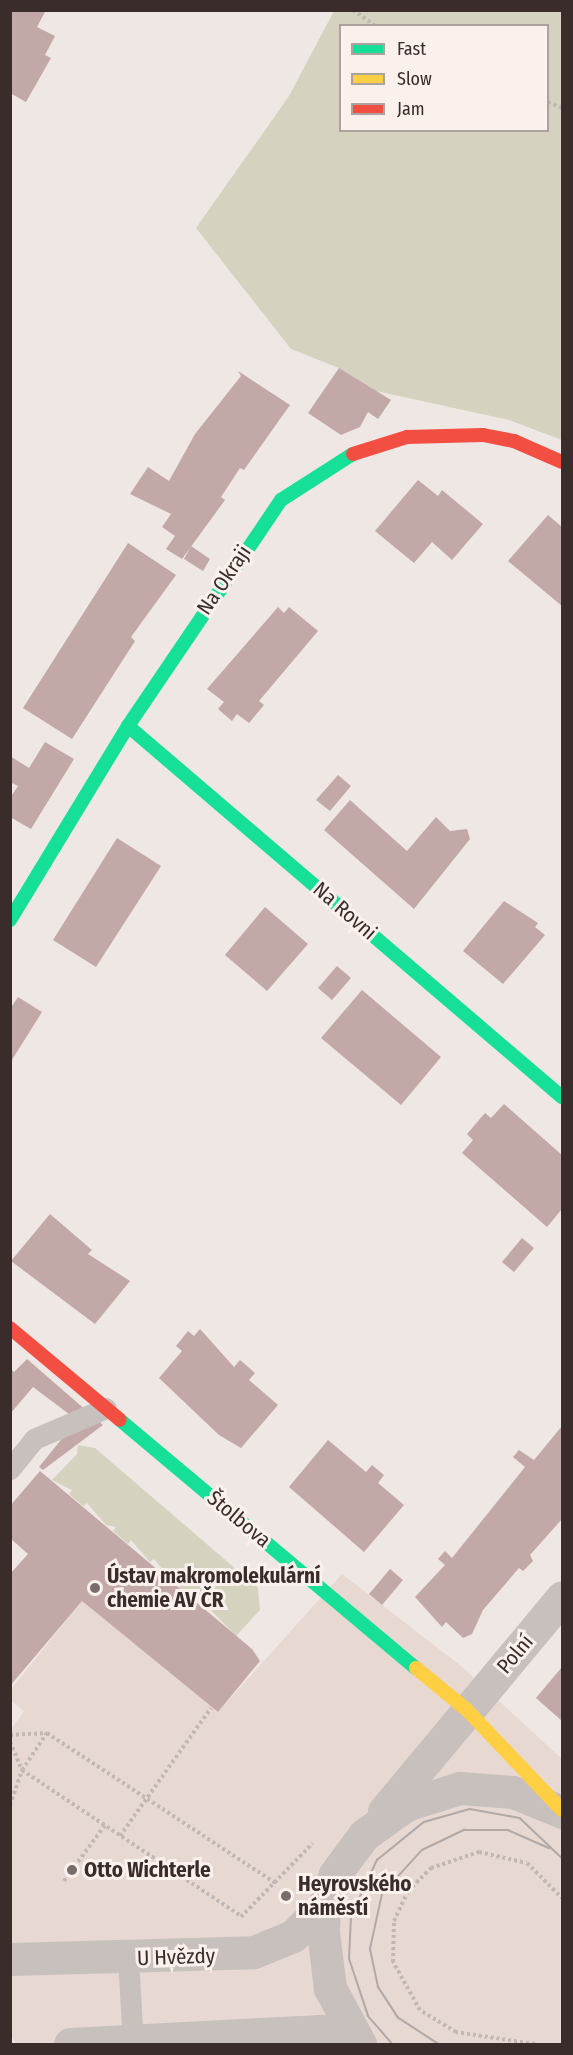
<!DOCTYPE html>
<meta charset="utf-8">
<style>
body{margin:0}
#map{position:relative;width:573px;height:2055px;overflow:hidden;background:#efe7e4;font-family:"Fira Sans Condensed",sans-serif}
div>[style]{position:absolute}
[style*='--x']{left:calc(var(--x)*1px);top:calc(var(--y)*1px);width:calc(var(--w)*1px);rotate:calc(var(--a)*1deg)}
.green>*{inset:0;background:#d5d3bf}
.plaza>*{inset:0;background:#e8d8d2}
.building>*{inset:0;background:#c2a8a6}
.path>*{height:4px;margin-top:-2px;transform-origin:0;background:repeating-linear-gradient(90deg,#c1b8b5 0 3px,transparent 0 6px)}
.lane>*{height:21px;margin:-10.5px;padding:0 10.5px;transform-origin:10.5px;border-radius:10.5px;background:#c8c0bd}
.street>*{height:33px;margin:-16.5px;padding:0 16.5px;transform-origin:16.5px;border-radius:16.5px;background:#c8c0bd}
.fast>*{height:14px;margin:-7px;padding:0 7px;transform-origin:7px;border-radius:7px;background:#16e098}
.slow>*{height:14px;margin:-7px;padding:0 7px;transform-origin:7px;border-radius:7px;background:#ffcf43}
.jam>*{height:14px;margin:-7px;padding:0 7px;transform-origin:7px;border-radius:7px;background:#f24e42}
.tram>*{height:1.5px;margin:-0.75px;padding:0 0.75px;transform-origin:0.75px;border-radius:0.75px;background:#b0a9a7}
.dots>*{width:16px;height:16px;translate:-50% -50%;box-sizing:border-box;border:3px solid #faf1ed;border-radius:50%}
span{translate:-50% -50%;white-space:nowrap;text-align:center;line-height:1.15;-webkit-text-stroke:6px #faf1ed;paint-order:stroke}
.street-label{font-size:21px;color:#3a2c2b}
.poi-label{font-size:21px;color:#3a2c2b;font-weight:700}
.left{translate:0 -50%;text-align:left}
.frame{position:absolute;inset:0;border:12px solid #3a2c2b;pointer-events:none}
.legend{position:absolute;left:339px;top:24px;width:210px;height:108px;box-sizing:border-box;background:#faf1ed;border:2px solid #ada29f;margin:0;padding:8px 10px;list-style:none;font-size:18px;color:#3a2c2b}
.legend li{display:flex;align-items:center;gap:12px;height:30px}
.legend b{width:30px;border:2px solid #ada29f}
</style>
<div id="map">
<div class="green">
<i style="clip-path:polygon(evenodd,334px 11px,562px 11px,562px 440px,509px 420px,376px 391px,339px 368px,291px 349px,196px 228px,289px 96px,334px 11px,340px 26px,548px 26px,548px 130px,340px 130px,340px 26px)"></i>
<i style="clip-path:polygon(78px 1445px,95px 1448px,258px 1588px,260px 1610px,236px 1636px,193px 1592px,189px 1596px,179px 1588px,182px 1583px,176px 1578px,172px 1581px,154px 1559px,150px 1562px,131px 1540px,128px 1544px,113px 1531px,116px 1527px,106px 1525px,87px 1503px,83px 1506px,69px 1494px,72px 1490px,52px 1480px,77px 1454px)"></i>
</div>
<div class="plaza">
<i style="clip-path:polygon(342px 1574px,461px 1666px,562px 1759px,562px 2044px,16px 2044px,10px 2034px,10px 1731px,24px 1711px,11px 1701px,11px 1689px,82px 1601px,218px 1712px)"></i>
</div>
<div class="building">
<i style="clip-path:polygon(10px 10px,46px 10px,37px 27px,55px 36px,45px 55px,51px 58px,26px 102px,10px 93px)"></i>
<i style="clip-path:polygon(339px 368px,391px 400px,378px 419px,368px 412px,360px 427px,341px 435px,308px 413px)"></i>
<i style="clip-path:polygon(238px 371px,290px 405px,244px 470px,240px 468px,221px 497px,225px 500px,182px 559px,166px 549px,175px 536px,162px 527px,171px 514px,130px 494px,148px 467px,169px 481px,195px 434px,241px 376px)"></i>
<i style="clip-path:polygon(418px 480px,438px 496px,442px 490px,483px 524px,452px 560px,432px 542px,414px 563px,375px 531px)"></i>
<i style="clip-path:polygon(548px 515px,562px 527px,562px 606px,508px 561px)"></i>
<i style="clip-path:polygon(128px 543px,176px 575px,131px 637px,135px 641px,72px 739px,23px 708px)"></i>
<i style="clip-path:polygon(191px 546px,210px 559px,203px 571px,184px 559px)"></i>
<i style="clip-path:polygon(278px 607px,284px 613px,289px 607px,318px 631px,259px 701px,264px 705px,249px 723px,237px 714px,232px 721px,218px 709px,224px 702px,207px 689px)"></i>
<i style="clip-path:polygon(45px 742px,74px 759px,31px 829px,10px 817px,10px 798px,18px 786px,10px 782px,10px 756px,29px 768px)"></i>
<i style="clip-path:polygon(338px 775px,351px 786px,330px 811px,316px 800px)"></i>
<i style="clip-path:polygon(350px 800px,407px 851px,436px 817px,450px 831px,467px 829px,470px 839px,414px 909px,324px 830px)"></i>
<i style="clip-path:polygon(117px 838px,161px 866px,96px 967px,53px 940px)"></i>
<i style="clip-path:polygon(504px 901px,538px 923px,535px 927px,545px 935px,503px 984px,463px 951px)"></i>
<i style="clip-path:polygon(265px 907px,308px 944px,267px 991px,225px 955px)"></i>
<i style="clip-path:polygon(337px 966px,351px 978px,332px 1000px,318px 988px)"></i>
<i style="clip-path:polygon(362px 990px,441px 1057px,401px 1105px,321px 1038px)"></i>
<i style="clip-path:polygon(18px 997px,42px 1012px,10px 1063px,10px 1009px)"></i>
<i style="clip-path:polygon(504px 1104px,562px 1155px,562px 1209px,547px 1227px,462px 1153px,473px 1140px,467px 1134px,485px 1113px,491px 1118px)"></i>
<i style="clip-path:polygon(50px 1214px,92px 1250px,88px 1254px,130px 1281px,95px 1324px,11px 1261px)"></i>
<i style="clip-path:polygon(522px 1238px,534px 1248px,514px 1272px,502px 1262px)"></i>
<i style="clip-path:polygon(200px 1329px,234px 1367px,240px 1360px,255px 1373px,249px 1380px,278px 1405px,241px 1448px,219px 1435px,159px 1378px,182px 1351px,176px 1346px,188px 1331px,194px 1336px)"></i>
<i style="clip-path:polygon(27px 1359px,103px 1425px,43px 1470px,39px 1467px,77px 1420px,33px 1387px,10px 1414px,10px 1368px,14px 1372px)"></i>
<i style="clip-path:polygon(562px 1426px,562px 1519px,530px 1555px,533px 1561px,523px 1571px,519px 1568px,483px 1610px,472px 1634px,463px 1638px,446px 1622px,442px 1627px,415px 1597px,445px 1565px,438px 1559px,445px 1551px,452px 1558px,525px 1467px,513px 1457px,519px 1450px,534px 1460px)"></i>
<i style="clip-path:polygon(328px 1440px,366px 1472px,372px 1465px,384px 1475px,378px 1483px,404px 1505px,364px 1552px,289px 1487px)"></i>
<i style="clip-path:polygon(40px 1471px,252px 1649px,260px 1661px,218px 1712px,82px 1601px,10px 1686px,10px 1574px,28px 1554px,10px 1538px,10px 1506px)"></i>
<i style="clip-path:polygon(390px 1569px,403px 1580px,382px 1605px,369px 1594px)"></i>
<i style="clip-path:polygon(562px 1667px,562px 1721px,536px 1698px)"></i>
</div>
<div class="path">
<i style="--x:353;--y:10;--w:28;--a:35"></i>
<i style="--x:548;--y:102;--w:15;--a:23"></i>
<i style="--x:10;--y:1735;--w:37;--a:-3"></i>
<i style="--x:47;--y:1733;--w:275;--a:33.3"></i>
<i style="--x:10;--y:1742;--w:30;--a:67"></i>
<i style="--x:22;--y:1770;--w:263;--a:33.7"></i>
<i style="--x:10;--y:1805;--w:37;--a:-71"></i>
<i style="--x:22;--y:1770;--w:45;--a:-56"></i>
<i style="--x:120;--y:1836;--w:157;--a:-54.6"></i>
<i style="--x:64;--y:1881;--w:69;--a:-53.8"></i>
<i style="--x:241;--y:1917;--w:103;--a:-45.8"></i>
<i style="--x:535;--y:2044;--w:80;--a:-171.4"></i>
<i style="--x:456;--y:2032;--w:42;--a:-148.6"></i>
<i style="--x:420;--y:2010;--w:55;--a:-119.4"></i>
<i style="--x:393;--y:1962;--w:41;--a:-88.6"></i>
<i style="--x:394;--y:1921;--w:33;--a:-65"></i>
<i style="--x:408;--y:1891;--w:33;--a:-45"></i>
<i style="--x:431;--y:1868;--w:51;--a:-18.4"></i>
<i style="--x:479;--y:1852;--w:49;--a:12.9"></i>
<i style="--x:527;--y:1863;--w:49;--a:45"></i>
</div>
<div class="lane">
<i style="--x:10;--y:1469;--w:38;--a:-51"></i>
<i style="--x:34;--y:1439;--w:78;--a:-23.3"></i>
<i style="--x:128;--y:1959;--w:85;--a:86.6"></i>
</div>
<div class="street">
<i style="--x:384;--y:1811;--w:278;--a:-50.2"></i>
<i style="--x:10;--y:1959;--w:244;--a:-1.6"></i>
<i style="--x:254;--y:1952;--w:42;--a:-22.3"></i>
<i style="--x:293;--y:1936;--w:44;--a:-45"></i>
<i style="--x:70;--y:2044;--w:251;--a:-3"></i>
<i style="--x:321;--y:2031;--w:41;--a:18.4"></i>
<i style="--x:360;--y:2044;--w:64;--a:-118.2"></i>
<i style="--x:330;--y:1988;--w:56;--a:-97.1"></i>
<i style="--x:323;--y:1932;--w:27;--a:-88"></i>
<i style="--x:324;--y:1905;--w:33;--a:-70"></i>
<i style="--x:335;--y:1874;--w:49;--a:-53.4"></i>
<i style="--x:364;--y:1835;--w:52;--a:-35.5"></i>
<i style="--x:406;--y:1805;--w:57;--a:-17.5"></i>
<i style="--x:460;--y:1788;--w:53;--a:4.3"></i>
<i style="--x:513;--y:1792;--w:53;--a:22.2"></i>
</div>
<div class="fast">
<i style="--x:128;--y:726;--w:571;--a:40.53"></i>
<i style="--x:10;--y:920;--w:227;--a:-58.7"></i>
<i style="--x:128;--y:726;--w:273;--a:-55.9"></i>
<i style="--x:281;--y:500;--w:85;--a:-32.6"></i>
<i style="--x:120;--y:1420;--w:386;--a:40"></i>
</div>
<div class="slow">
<i style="--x:416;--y:1668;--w:66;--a:39.5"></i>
<i style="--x:467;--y:1710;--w:138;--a:46.5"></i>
</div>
<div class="jam">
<i style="--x:353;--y:454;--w:57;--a:-17.5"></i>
<i style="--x:407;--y:437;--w:76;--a:-1.5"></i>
<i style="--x:483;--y:435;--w:32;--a:11"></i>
<i style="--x:514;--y:441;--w:52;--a:23.6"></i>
<i style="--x:10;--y:1328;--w:143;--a:39.9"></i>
</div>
<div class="tram">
<i style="--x:392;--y:2044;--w:37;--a:-131"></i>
<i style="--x:368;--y:2016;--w:60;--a:-108.4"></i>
<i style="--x:349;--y:1959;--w:43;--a:-87.3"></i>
<i style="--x:351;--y:1916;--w:62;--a:-65.1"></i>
<i style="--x:377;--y:1860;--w:60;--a:-39"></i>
<i style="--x:424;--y:1822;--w:48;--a:-15.8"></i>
<i style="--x:470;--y:1809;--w:51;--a:10.2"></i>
<i style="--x:520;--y:1818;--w:58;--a:43.6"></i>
<i style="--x:438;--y:2044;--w:48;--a:-147"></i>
<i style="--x:398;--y:2018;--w:37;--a:-123"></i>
<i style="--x:378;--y:1987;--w:39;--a:-102"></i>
<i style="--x:370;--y:1949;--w:56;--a:-77.7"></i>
<i style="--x:382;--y:1894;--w:59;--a:-47.7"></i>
<i style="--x:422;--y:1850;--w:47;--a:-25.5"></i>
<i style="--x:464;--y:1830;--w:44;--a:0"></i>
<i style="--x:508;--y:1830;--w:45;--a:23.7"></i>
</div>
<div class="dots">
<i style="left:95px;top:1588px;background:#796d6c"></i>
<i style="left:72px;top:1870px;background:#796d6c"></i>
<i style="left:286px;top:1896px;background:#796d6c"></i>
</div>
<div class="street-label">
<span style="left:224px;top:580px;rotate:-56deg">Na Okraji</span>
<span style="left:345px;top:911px;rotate:41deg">Na Rovni</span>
<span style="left:239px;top:1519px;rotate:40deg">Štolbova</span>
<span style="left:515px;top:1654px;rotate:-50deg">Polní</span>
<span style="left:176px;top:1957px;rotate:-2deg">U Hvězdy</span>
</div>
<div class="poi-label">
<span class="left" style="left:107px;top:1588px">Ústav makromolekulární<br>chemie AV ČR</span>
<span class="left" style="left:84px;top:1870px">Otto Wichterle</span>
<span class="left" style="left:298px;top:1896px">Heyrovského<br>náměstí</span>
</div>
<div class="frame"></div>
<ul class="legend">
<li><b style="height:8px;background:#16e098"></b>Fast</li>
<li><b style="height:8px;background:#ffcf43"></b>Slow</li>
<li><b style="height:8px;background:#f24e42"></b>Jam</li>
</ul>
</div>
